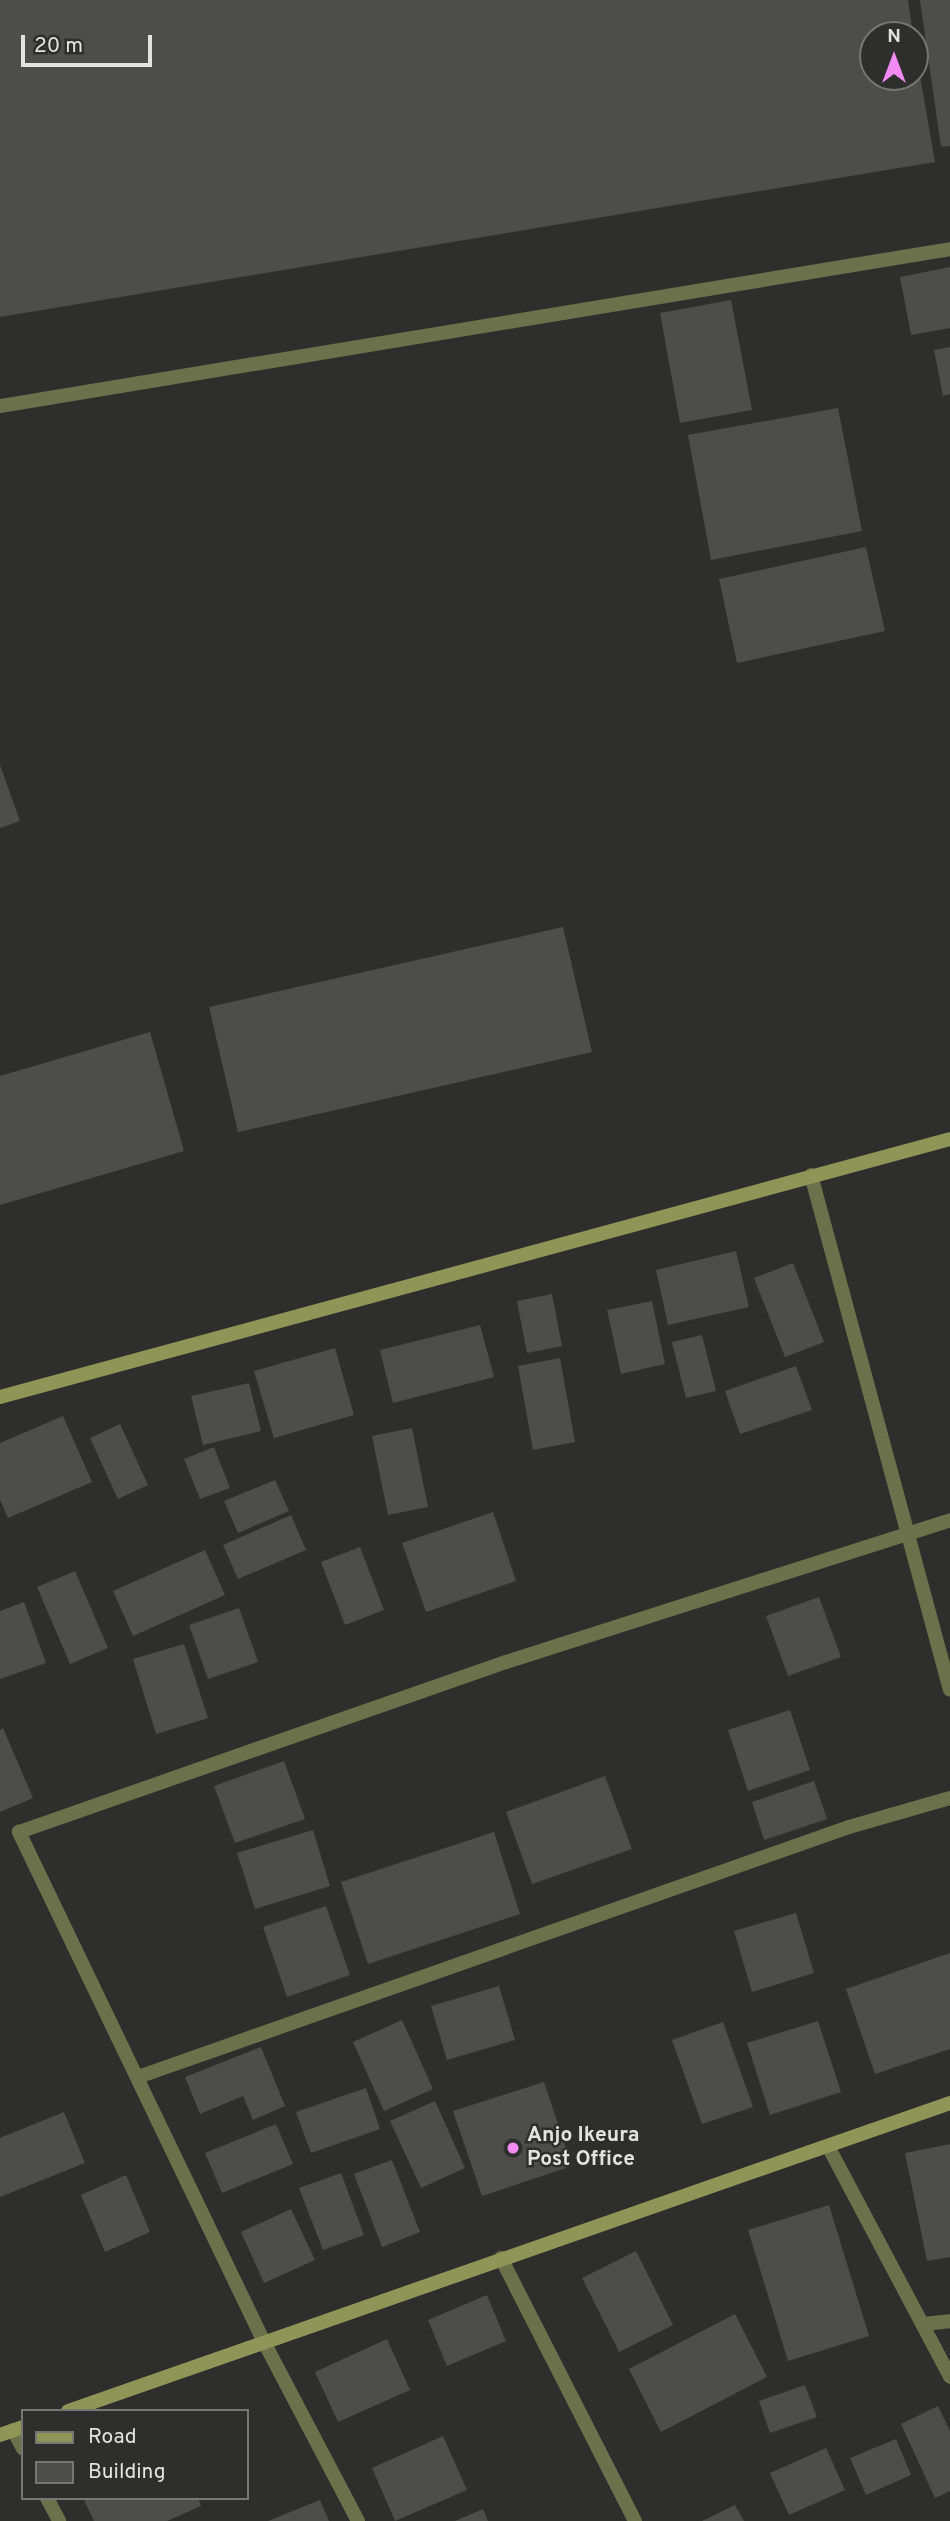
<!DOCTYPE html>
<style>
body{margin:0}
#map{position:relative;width:950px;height:2521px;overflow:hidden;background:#2e2f2c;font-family:Overpass,sans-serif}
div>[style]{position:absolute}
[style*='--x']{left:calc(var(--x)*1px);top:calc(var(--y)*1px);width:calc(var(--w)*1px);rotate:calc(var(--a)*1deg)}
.building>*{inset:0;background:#4d4d4a}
.street>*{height:14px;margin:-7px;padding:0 7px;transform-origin:7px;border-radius:7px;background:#6b714a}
.secondary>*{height:14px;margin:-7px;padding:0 7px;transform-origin:7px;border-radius:7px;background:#8d9657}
.dots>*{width:19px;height:19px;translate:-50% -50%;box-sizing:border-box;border:4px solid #2e2f2c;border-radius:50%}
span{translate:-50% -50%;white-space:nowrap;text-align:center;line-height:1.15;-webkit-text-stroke:5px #2e2f2c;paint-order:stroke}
.poi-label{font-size:21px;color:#e2e3e0;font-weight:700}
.left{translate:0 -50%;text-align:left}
.legend{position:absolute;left:21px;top:2409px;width:228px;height:91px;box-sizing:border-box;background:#2e2f2c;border:2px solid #767774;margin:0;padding:9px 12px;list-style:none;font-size:21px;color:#e2e3e0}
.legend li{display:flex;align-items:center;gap:14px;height:35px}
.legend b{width:35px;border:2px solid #767774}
.north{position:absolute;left:859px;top:21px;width:70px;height:70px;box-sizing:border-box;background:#2e2f2c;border:2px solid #767774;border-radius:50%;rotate:0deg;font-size:19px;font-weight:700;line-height:28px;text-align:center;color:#e2e3e0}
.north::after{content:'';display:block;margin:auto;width:24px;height:32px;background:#f28af3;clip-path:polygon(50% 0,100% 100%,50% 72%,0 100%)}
.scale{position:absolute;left:21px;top:35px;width:131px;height:32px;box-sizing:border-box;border:4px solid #e2e3e0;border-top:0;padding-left:9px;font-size:21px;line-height:24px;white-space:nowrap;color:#e2e3e0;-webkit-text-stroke:5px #2e2f2c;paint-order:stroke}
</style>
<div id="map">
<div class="building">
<i style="clip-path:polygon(0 0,908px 0,913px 35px,873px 35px,873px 77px,915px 77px,916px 53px,935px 162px,0 317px)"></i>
<i style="clip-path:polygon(920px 0,950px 0,950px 146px,941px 147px)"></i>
<i style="clip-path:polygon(950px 267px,950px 328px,911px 335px,900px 277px)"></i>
<i style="clip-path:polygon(731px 300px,752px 410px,680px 423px,660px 313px)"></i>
<i style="clip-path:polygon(950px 347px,950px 394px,943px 396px,934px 350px)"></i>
<i style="clip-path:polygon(838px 408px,862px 531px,711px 560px,688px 435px)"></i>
<i style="clip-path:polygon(866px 547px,885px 631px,737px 663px,719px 579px)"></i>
<i style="clip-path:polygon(0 765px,20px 821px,0 828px)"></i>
<i style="clip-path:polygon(563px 927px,592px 1052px,238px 1132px,209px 1007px)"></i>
<i style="clip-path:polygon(150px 1032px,184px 1151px,0 1205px,0 1076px)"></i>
<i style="clip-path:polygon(736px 1251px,749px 1307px,668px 1325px,656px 1270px)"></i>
<i style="clip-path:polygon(793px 1263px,824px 1342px,785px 1357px,754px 1278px)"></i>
<i style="clip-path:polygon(552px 1294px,562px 1346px,527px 1353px,517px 1301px)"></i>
<i style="clip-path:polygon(652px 1301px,665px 1364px,621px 1374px,607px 1310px)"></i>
<i style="clip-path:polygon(480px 1325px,494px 1377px,393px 1403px,380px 1350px)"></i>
<i style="clip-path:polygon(702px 1335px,716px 1391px,686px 1398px,672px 1342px)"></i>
<i style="clip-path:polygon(335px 1348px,354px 1415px,274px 1438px,254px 1371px)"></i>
<i style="clip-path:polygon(560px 1358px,575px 1442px,533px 1450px,518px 1366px)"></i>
<i style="clip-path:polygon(796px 1366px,812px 1410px,740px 1434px,725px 1391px)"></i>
<i style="clip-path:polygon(249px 1383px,261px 1431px,203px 1445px,191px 1396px)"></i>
<i style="clip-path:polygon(63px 1416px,92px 1482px,8px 1518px,0 1500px,0 1443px)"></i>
<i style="clip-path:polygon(120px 1424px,148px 1485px,118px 1499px,90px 1438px)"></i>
<i style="clip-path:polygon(412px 1428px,428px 1507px,388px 1515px,372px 1436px)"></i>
<i style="clip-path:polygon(214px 1447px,230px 1488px,200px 1499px,184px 1459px)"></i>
<i style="clip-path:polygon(275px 1480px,289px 1511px,238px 1533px,224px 1501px)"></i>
<i style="clip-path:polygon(493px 1512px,516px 1581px,426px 1612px,402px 1543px)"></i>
<i style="clip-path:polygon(291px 1515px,306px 1550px,238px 1579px,223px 1545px)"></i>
<i style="clip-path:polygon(360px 1547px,384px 1610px,345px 1625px,321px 1562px)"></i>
<i style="clip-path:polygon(205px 1550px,225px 1595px,133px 1636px,113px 1591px)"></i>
<i style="clip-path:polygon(75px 1571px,108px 1648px,70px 1664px,37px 1587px)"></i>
<i style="clip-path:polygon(819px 1597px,841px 1657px,788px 1676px,766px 1616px)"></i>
<i style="clip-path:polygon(24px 1602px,46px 1663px,0 1679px,0 1611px)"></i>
<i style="clip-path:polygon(239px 1608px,258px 1662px,208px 1679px,189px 1625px)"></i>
<i style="clip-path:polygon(184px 1644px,208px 1718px,156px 1734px,133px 1659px)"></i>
<i style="clip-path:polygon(790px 1710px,810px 1770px,748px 1791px,728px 1730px)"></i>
<i style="clip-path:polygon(3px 1728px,33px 1798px,0 1812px,0 1730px)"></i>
<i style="clip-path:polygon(284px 1761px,305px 1819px,235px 1843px,214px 1786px)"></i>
<i style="clip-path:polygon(605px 1776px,632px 1849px,532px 1884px,506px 1812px)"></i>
<i style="clip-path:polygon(814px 1781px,827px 1819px,764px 1840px,752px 1802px)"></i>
<i style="clip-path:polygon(313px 1830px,330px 1886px,255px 1909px,237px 1853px)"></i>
<i style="clip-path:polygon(494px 1832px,520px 1914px,368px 1964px,341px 1882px)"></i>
<i style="clip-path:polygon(326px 1906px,350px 1975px,287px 1997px,263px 1927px)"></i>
<i style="clip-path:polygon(796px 1913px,814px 1973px,752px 1992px,734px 1931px)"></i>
<i style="clip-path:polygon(950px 1953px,950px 2049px,875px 2074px,846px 1989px)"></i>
<i style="clip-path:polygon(499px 1986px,515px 2040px,447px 2060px,431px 2006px)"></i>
<i style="clip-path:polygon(402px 2020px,433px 2089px,384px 2111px,353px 2042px)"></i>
<i style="clip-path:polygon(818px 2021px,841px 2092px,770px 2115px,747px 2043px)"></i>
<i style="clip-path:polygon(723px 2022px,753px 2107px,702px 2124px,672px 2040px)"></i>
<i style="clip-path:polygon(261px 2047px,285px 2106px,253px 2120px,243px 2096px,200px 2114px,185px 2077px)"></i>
<i style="clip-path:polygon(544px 2082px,572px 2166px,482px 2196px,453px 2111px)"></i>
<i style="clip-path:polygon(366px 2088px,380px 2129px,311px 2153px,296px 2112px)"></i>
<i style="clip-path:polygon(435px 2101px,465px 2168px,421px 2188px,390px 2121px)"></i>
<i style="clip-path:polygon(64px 2112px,85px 2163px,0 2197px,0 2138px)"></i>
<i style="clip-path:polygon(276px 2124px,293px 2164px,222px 2193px,205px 2153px)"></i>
<i style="clip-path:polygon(950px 2144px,950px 2257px,927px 2261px,905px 2153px)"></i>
<i style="clip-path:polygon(392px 2160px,420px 2232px,382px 2247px,354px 2174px)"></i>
<i style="clip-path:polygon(341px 2173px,364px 2235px,323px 2250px,299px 2188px)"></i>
<i style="clip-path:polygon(126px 2175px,150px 2232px,105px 2252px,81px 2195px)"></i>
<i style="clip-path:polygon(829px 2205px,869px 2336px,788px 2361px,748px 2230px)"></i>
<i style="clip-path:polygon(291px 2209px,315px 2260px,264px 2283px,241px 2232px)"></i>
<i style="clip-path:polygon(636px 2251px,673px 2325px,619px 2352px,582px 2278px)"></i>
<i style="clip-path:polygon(487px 2295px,506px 2341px,447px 2366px,428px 2320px)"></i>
<i style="clip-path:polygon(735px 2314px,767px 2377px,661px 2432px,629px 2369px)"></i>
<i style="clip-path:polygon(387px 2339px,410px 2390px,338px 2422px,315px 2372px)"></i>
<i style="clip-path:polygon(805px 2385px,817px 2417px,770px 2433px,759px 2401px)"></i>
<i style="clip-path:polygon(938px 2406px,950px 2431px,950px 2491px,935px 2498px,901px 2424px)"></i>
<i style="clip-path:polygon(443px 2436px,467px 2490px,395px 2521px,372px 2468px)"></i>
<i style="clip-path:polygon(896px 2439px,911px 2475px,866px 2495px,850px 2458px)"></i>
<i style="clip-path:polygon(826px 2448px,845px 2490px,789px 2515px,770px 2473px)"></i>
<i style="clip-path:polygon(83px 2498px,198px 2498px,201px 2506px,167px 2521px,94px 2521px)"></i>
<i style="clip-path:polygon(320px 2500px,329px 2521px,268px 2521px)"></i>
<i style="clip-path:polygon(735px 2505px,744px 2521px,702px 2521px)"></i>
<i style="clip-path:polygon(483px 2509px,488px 2521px,455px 2521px)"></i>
</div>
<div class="street">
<i style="--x:0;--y:406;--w:963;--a:-9.38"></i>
<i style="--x:811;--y:1175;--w:533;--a:74.9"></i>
<i style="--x:138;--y:2077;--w:754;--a:-19.37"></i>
<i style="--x:849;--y:1827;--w:105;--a:-16"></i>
<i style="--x:829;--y:2148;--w:259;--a:62.1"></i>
<i style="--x:501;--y:2258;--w:295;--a:63"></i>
<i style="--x:923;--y:2324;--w:27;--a:-6"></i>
<i style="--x:13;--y:2430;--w:21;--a:62"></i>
<i style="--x:47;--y:2498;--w:26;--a:62"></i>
<i style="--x:358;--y:2521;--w:204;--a:-117.7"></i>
<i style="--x:263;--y:2340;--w:564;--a:-115.66"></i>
<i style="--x:19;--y:1832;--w:516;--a:-19.24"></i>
<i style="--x:506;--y:1662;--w:466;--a:-17.7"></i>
</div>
<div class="secondary">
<i style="--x:0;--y:1397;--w:984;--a:-15.19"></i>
<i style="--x:68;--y:2411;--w:934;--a:-19.25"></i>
<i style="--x:0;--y:2435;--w:24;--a:-19"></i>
</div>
<div class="dots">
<i style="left:513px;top:2148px;background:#f28af3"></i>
</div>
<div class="poi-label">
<span class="left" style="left:527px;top:2148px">Anjo Ikeura<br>Post Office</span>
</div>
<ul class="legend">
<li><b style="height:9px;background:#8d9657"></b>Road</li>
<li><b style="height:19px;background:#4d4d4a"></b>Building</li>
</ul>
<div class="north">N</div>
<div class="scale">20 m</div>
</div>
